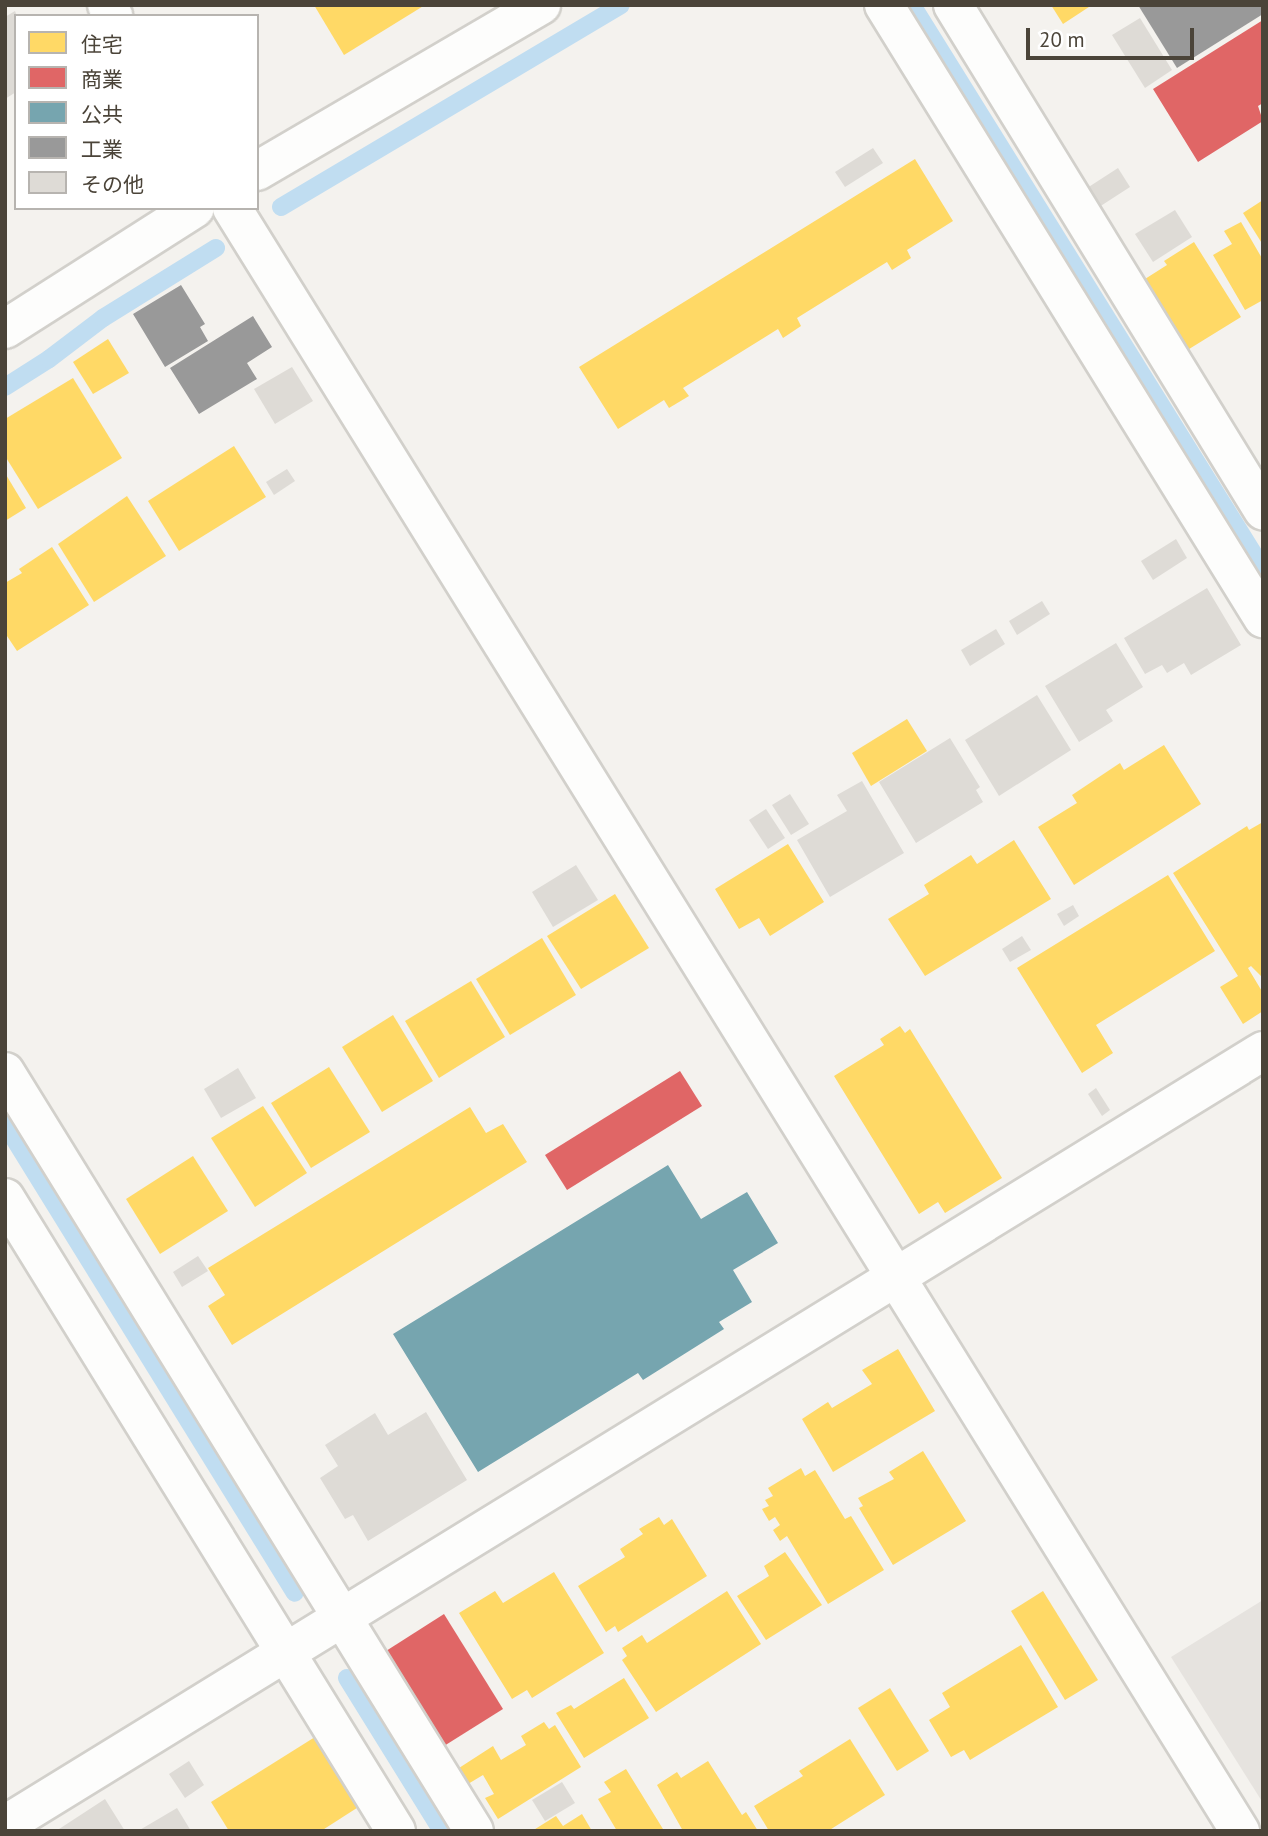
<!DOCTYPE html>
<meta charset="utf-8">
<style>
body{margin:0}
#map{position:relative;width:1268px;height:1836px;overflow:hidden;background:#f4f2ee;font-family:"PT Sans","Noto Sans JP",sans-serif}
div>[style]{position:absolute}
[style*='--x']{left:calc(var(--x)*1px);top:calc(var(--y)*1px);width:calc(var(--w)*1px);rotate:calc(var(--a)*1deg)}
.parking>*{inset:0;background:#e6e3df}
.homes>*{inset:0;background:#ffd966}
.shops>*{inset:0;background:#e06666}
.public>*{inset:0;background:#76a5af}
.industry>*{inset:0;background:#999}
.stream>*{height:18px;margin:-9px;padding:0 9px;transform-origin:9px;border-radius:9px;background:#c0ddf1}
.building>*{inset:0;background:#dedbd6}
.roads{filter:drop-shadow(2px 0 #d2d0cb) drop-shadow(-2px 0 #d2d0cb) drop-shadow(0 2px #d2d0cb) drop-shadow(0 -2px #d2d0cb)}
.minor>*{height:38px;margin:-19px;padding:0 19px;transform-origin:19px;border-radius:19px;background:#fdfdfc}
span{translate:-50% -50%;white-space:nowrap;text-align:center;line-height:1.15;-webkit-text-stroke:7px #fff;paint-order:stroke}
.frame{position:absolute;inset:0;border:7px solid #4b4439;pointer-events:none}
.legend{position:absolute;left:14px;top:14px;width:245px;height:196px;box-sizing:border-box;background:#fff;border:2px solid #b7b4b0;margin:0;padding:9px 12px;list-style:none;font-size:21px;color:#4b4439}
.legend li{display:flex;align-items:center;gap:14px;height:35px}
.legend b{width:35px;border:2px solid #b7b4b0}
.scale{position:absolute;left:1026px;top:28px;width:168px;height:32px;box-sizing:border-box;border:4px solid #4b4439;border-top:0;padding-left:9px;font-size:21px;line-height:24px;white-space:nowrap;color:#4b4439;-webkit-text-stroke:5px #fff;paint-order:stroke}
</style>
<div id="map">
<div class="parking">
<i style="clip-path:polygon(1263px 1600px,1263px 1803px,1171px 1657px)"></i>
</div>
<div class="homes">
<i style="clip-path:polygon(314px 5px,425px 5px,344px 55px)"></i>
<i style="clip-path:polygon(1051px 5px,1092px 5px,1063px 24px)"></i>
<i style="clip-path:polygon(915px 159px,953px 221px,907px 250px,911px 258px,892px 270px,887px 262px,797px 318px,801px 326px,783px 338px,778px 329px,683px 388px,689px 396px,669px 408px,664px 400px,618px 429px,579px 367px)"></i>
<i style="clip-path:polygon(1263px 200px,1263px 245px,1243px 213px)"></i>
<i style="clip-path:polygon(1241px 222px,1263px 260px,1263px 300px,1245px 310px,1213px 255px,1232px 244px,1224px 231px)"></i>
<i style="clip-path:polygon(1194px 242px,1241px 317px,1181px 354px,1168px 332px,1175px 327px,1145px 279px,1167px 265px,1164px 261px)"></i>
<i style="clip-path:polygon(108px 339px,129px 373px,93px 394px,73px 362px)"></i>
<i style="clip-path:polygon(73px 378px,122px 458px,38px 509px,5px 456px,5px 419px)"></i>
<i style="clip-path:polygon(234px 446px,266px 497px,179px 551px,148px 501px)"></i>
<i style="clip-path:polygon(5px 473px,26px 508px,5px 521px)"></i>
<i style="clip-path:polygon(127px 496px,166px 556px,94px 602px,58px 544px)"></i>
<i style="clip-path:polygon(52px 547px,89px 605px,17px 651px,5px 633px,5px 583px,22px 573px,19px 569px)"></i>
<i style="clip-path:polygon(907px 719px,927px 751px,871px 786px,852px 753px)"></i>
<i style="clip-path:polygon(1164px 745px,1201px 804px,1074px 885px,1038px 827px,1077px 803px,1072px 795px,1120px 763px,1124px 770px)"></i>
<i style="clip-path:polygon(1263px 822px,1263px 978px,1251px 966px,1248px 968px,1263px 993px,1263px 1011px,1243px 1024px,1220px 987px,1238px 976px,1173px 873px,1247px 826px,1249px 830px)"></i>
<i style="clip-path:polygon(1014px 840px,1051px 899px,925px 976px,888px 919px,929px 894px,924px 885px,971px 855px,977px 864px)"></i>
<i style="clip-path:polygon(788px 844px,824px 902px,770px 936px,759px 918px,739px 929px,715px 889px)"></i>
<i style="clip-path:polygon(1168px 875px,1215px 951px,1096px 1025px,1113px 1053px,1082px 1073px,1017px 968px)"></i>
<i style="clip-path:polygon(615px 894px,649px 948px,581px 989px,547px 936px)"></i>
<i style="clip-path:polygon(542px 938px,576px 995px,510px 1035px,476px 979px)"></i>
<i style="clip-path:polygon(471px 981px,505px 1037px,439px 1078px,405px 1021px)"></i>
<i style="clip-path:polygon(393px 1015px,433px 1081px,382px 1112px,342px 1047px)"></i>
<i style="clip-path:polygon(900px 1026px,905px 1033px,910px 1029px,1002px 1178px,945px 1213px,938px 1202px,919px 1214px,834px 1076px,884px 1045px,880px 1039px)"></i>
<i style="clip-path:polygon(329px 1067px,370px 1132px,311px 1168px,271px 1103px)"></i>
<i style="clip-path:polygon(263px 1106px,307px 1173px,255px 1207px,211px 1138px)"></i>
<i style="clip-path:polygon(470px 1107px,486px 1133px,503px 1124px,527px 1162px,232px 1345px,208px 1306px,225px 1295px,208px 1268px)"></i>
<i style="clip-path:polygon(193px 1156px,228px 1211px,160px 1254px,126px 1199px)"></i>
<i style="clip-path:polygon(898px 1349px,935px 1411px,833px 1472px,802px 1419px,828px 1402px,832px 1408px,872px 1384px,862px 1370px)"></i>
<i style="clip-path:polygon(923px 1451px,966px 1521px,893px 1565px,859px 1508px,863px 1506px,858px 1498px,894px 1479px,889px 1472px)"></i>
<i style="clip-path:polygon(801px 1468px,805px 1476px,815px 1470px,845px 1519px,851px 1516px,884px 1570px,828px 1604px,787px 1536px,780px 1541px,773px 1530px,780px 1525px,775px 1517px,769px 1521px,762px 1509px,769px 1506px,765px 1500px,773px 1496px,768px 1488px)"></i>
<i style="clip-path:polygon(659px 1517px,664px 1525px,672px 1519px,707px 1576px,618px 1632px,615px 1626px,606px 1632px,578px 1586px,625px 1557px,620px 1549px,643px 1534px,639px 1529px)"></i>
<i style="clip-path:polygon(785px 1552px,822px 1605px,766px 1640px,737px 1596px,769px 1576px,764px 1566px)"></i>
<i style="clip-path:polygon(554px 1572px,604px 1653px,532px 1698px,527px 1690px,512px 1699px,459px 1613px,495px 1591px,503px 1603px)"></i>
<i style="clip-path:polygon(727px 1591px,761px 1644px,656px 1712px,622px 1660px,627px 1656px,622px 1648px,642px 1635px,647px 1643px)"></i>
<i style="clip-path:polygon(1043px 1591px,1098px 1680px,1065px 1700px,1011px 1611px)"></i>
<i style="clip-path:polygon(1021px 1645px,1058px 1707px,970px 1760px,964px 1750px,951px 1757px,929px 1720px,950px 1707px,942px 1693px)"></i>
<i style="clip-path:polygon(624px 1678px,649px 1718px,584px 1758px,556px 1713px,571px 1705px,574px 1709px)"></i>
<i style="clip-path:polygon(890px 1688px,929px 1751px,897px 1771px,858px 1708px)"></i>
<i style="clip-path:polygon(544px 1722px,549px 1729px,555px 1725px,581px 1767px,498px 1819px,485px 1798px,494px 1794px,483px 1775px,468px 1784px,459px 1768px,493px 1746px,501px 1760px,526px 1745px,521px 1736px)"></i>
<i style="clip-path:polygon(315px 1737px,360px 1806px,321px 1831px,229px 1831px,211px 1802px)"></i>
<i style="clip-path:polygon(850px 1739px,885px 1795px,828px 1831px,769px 1831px,754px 1806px,803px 1776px,799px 1771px)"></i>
<i style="clip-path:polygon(708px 1761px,742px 1815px,746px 1812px,758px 1831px,683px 1831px,657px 1785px,677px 1772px,681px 1778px)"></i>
<i style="clip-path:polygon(626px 1769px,663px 1829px,660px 1831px,617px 1831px,598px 1799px,611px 1792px,604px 1782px)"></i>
<i style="clip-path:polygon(582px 1814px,592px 1831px,532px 1831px,556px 1816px,563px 1826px)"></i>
</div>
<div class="shops">
<i style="clip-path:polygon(1263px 20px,1263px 103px,1258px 106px,1263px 121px,1198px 162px,1153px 89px)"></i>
<i style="clip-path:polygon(680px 1071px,702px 1106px,567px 1190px,545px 1155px)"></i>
<i style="clip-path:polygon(444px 1614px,503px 1709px,444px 1746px,386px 1651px)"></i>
</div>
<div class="public">
<i style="clip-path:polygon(668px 1165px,701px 1219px,747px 1192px,778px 1243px,733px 1270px,752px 1302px,719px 1322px,724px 1329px,643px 1380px,638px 1373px,478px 1472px,393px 1334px)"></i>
</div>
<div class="industry">
<i style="clip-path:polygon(1138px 5px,1263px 5px,1263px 14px,1177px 68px)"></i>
<i style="clip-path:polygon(181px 285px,205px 324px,200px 327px,208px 341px,165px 367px,133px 314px)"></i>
<i style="clip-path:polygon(253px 316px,272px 347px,247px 363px,257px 379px,199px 414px,170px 368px)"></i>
</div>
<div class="stream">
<i style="--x:912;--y:5;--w:664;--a:58.1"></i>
<i style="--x:281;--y:207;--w:395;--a:-30.7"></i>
<i style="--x:5;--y:387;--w:52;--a:-32.5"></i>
<i style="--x:49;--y:359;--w:68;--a:-37.2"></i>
<i style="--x:103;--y:318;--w:133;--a:-31.8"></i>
<i style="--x:5;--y:1124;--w:551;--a:58.27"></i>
<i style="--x:347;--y:1678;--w:180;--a:58.2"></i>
</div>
<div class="building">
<i style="clip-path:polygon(15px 11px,17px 16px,16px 92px,5px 99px,5px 17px)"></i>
<i style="clip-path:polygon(1140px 18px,1172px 70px,1145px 88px,1112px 35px)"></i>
<i style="clip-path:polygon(873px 148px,883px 163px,845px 187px,835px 172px)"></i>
<i style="clip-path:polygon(1118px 168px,1130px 187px,1096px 209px,1084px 190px)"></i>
<i style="clip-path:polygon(1175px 210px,1192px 237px,1153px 262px,1135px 234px)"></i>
<i style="clip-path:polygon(292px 367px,313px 401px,275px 424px,254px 389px)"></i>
<i style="clip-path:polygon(287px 469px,295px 481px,274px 495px,266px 482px)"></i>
<i style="clip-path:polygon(1176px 539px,1187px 558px,1153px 580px,1141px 561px)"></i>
<i style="clip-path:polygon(1207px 588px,1241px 645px,1191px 675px,1184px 663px,1167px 673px,1162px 665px,1145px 674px,1124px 638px)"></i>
<i style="clip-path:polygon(1042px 601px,1050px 614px,1017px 635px,1009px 621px)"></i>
<i style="clip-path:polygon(996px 629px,1005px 644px,970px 666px,961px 650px)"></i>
<i style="clip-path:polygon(1116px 643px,1143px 687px,1106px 710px,1113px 721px,1079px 742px,1045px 686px)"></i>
<i style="clip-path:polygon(1037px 695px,1071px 750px,999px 796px,965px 740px)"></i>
<i style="clip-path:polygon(950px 738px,980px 787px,976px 790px,983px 802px,916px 843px,879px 782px)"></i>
<i style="clip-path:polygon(862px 781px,904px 853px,830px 897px,797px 840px,847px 811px,837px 795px)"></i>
<i style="clip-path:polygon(790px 794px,809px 824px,791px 835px,772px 805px)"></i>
<i style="clip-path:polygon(766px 809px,785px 838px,768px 849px,749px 820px)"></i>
<i style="clip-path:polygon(576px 865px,598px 900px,553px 927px,532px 892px)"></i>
<i style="clip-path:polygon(1073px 905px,1079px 916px,1064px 926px,1057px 914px)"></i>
<i style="clip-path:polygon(1022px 936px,1031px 950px,1010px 962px,1002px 949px)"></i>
<i style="clip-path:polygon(238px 1068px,256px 1098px,221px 1118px,204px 1089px)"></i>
<i style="clip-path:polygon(1096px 1088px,1110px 1110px,1102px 1116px,1088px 1094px)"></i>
<i style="clip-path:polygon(198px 1256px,208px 1271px,182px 1287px,173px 1272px)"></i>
<i style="clip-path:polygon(426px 1412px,467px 1480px,368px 1541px,353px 1515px,345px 1519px,320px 1478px,338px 1466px,325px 1445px,375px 1413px,388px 1435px)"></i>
<i style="clip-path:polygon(189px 1761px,204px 1785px,185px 1798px,169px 1774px)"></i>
<i style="clip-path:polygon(562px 1782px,575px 1803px,545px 1821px,532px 1800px)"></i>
<i style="clip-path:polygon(105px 1799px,125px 1831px,56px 1831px)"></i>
<i style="clip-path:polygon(177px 1808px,191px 1831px,138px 1831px)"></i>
</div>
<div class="roads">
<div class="minor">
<i style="--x:107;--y:5;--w:13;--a:61"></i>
<i style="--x:884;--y:5;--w:721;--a:58.27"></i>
<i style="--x:953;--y:5;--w:593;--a:58.46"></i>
<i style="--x:257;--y:171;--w:329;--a:-30.3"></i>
<i style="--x:232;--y:208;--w:1911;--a:58.16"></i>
<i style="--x:5;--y:329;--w:225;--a:-32.5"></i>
<i style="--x:5;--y:1072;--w:892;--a:58.29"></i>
<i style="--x:5;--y:1198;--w:744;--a:58.3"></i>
<i style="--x:5;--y:1825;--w:1477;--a:-31.6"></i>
</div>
</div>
<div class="frame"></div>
<ul class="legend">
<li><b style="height:19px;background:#ffd966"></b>住宅</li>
<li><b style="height:19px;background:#e06666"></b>商業</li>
<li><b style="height:19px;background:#76a5af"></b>公共</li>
<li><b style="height:19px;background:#999"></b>工業</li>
<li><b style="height:19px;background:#dedbd6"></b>その他</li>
</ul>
<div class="scale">20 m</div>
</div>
